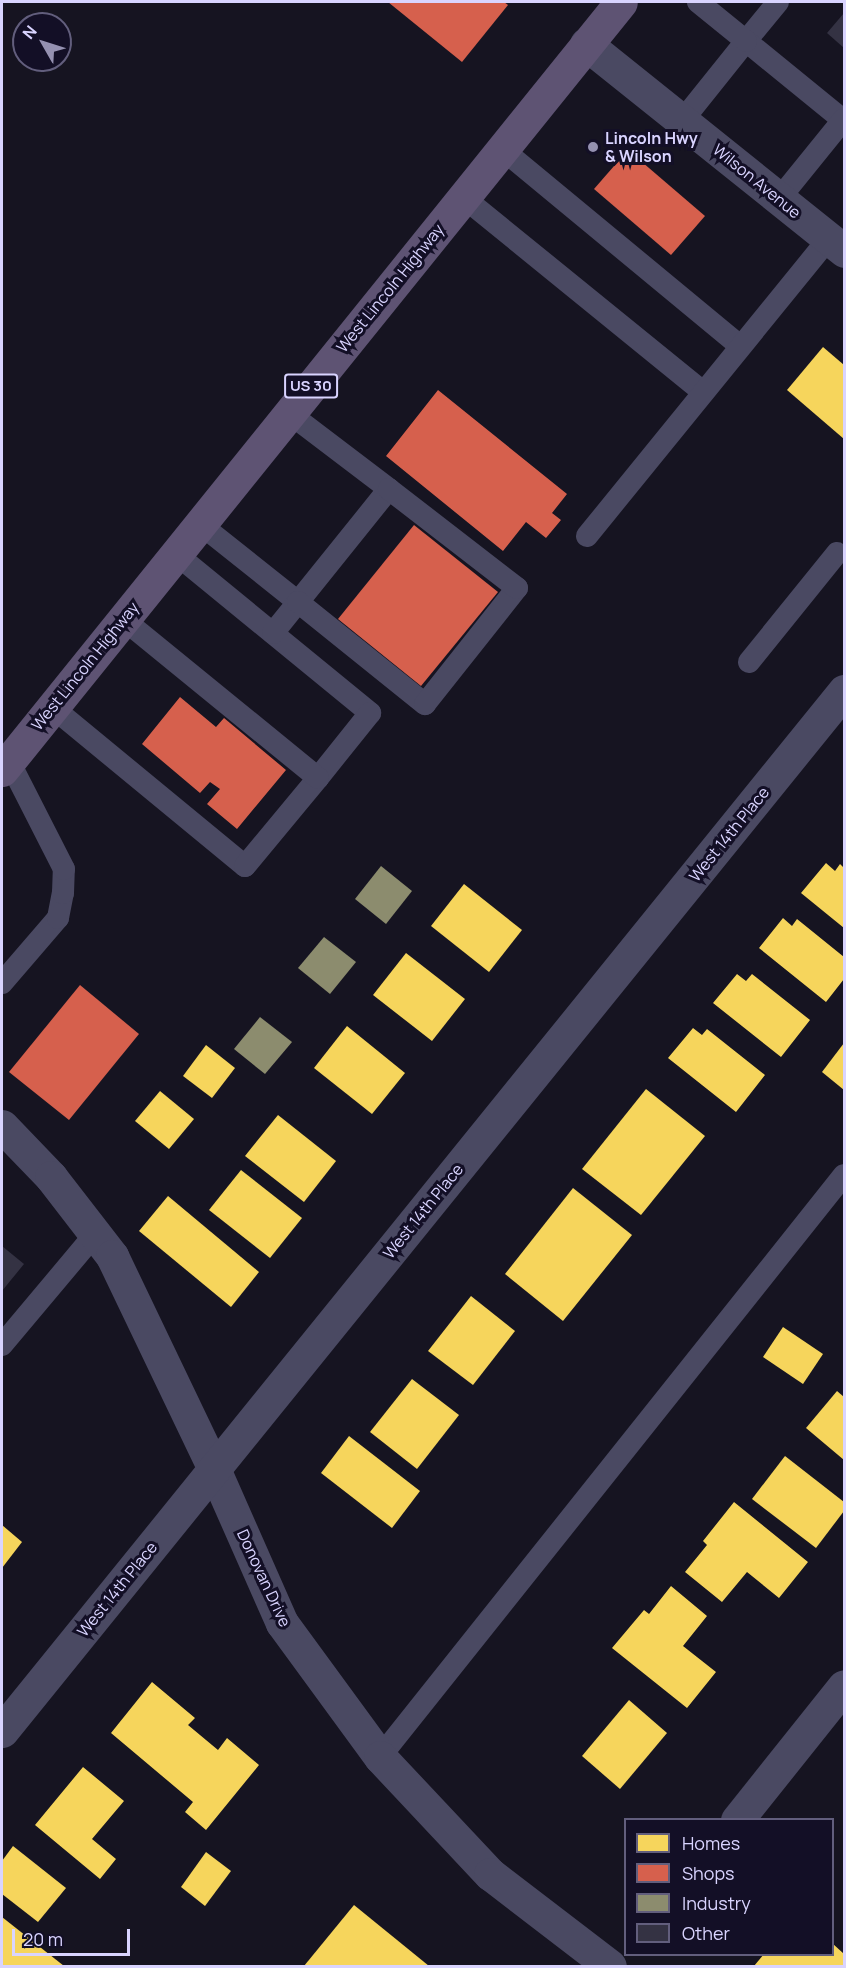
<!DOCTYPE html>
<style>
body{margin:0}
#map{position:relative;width:846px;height:1968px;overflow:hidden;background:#161421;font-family:Manrope,sans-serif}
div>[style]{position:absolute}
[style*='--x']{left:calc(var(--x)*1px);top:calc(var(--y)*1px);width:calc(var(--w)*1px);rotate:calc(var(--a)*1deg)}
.homes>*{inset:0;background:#f6d55c}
.shops>*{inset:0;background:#d6604d}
.industry>*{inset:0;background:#8c8c6e}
.building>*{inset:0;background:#343243}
.lane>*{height:22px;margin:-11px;padding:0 11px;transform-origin:11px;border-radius:11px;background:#4a4962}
.street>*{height:33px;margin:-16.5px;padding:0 16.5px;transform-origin:16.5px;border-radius:16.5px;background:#4a4962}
.primary>*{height:33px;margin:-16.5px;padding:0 16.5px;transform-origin:16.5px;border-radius:16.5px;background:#5e5373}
.dots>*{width:16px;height:16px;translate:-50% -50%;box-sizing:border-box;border:3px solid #130f26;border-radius:50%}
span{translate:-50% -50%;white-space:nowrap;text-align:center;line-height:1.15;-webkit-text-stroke:6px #130f26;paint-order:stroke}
.shield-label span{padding:2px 4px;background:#130f26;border:2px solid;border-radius:4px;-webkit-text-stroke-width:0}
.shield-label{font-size:15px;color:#d9d4ff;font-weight:700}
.poi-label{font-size:16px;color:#d9d4ff;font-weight:700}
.left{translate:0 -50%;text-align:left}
.street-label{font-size:16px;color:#d9d4ff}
.frame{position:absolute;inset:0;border:3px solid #d9d4ff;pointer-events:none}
.legend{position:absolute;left:624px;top:1818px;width:210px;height:138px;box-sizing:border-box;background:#130f26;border:2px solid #625e7d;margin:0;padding:8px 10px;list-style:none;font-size:18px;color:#d9d4ff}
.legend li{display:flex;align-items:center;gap:12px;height:30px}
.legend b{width:30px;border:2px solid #625e7d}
.north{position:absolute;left:12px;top:12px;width:60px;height:60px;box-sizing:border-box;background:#130f26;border:2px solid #625e7d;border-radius:50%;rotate:309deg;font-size:16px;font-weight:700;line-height:24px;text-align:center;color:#d9d4ff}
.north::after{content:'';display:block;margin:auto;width:21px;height:27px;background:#9591b1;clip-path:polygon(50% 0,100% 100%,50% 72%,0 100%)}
.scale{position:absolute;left:12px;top:1929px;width:118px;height:27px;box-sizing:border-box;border:3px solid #d9d4ff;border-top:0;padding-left:8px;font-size:18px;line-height:21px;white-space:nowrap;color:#d9d4ff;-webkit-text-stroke:4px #130f26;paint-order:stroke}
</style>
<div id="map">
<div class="homes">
<i style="clip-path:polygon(823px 347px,844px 365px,844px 439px,787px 390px)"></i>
<i style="clip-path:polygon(826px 863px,835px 871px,840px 864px,844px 868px,844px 928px,801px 893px)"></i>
<i style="clip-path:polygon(464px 884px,522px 930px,489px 972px,431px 926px)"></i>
<i style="clip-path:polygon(783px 918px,792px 926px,797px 919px,844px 957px,844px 979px,826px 1002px,759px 948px)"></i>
<i style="clip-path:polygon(406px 953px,465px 999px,432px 1041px,373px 995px)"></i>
<i style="clip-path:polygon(737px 974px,746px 981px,752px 974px,810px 1020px,781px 1057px,713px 1003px)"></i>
<i style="clip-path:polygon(347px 1026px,405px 1073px,372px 1114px,314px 1068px)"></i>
<i style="clip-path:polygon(693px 1028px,702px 1035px,707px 1029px,765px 1075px,736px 1112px,668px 1058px)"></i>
<i style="clip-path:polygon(844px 1043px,844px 1090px,822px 1072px)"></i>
<i style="clip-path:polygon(206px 1045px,235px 1068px,212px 1098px,183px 1076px)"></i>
<i style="clip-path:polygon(646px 1089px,705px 1136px,641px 1215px,582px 1169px)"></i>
<i style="clip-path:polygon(160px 1091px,194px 1119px,169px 1149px,135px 1121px)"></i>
<i style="clip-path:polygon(278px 1115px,336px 1161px,304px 1202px,245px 1156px)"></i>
<i style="clip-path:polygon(241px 1170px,302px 1218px,270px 1258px,209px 1210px)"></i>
<i style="clip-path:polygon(573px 1188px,632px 1235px,563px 1321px,505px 1274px)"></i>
<i style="clip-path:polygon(168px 1196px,259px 1272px,231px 1307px,139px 1231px)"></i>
<i style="clip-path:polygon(471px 1296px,515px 1331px,473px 1385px,428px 1351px)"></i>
<i style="clip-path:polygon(783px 1327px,823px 1354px,803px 1384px,763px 1357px)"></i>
<i style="clip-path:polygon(412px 1379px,459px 1415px,417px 1469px,370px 1432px)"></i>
<i style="clip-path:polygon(837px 1391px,844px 1397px,844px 1460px,806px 1428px)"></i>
<i style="clip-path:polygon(349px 1436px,420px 1491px,392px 1528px,321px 1473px)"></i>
<i style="clip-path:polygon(785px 1456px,844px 1502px,844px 1511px,816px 1548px,752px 1499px)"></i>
<i style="clip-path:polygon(734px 1502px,808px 1562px,779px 1598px,747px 1572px,722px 1602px,685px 1572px,707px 1545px,703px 1541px)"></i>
<i style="clip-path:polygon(2px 1525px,22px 1542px,2px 1568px)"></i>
<i style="clip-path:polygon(671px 1586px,707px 1616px,683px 1646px,716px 1672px,687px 1708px,612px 1648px,644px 1610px,649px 1614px)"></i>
<i style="clip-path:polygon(152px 1682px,195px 1718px,188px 1725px,218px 1750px,227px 1738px,259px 1765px,206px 1830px,185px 1812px,193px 1802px,111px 1733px)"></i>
<i style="clip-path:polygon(629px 1700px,667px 1733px,620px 1789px,582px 1756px)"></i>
<i style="clip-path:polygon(83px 1767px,124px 1801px,92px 1839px,116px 1859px,100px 1879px,35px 1825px)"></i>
<i style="clip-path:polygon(13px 1846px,66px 1888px,38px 1922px,2px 1894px,2px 1861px)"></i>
<i style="clip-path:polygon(206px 1852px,231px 1871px,205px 1906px,181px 1887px)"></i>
<i style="clip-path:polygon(354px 1905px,429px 1966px,304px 1966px)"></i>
<i style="clip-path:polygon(2px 1917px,64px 1966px,2px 1966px)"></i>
<i style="clip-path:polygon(832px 1943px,844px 1954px,844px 1966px,754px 1966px,764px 1954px,832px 1954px)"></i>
</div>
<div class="shops">
<i style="clip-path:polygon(388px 2px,504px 2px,508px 5px,462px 62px)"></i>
<i style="clip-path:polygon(628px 150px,705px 216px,671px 255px,594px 189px)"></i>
<i style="clip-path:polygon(438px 390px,567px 494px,552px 513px,561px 520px,546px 538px,526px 522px,503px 551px,386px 456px)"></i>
<i style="clip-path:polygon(414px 525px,498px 592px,421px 686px,338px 619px)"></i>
<i style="clip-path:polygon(180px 697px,216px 727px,224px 718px,286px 770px,237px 829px,207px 804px,220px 789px,210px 782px,200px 793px,142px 744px)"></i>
<i style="clip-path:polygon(80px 985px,139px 1034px,69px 1120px,9px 1072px)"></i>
</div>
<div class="industry">
<i style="clip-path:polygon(381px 866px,412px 891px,386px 924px,355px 899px)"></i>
<i style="clip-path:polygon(324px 937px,356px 962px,330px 994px,298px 968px)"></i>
<i style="clip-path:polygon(260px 1017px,292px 1042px,265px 1074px,234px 1049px)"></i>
</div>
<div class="building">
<i style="clip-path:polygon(844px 13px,844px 48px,827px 33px)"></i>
<i style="clip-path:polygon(2px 1246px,24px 1264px,2px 1291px)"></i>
</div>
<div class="lane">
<i style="--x:778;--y:2;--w:50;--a:129.4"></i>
<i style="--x:746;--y:41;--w:125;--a:39.2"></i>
<i style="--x:843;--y:120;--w:102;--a:129"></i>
<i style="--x:682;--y:121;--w:102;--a:-51.3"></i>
<i style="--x:746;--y:41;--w:62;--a:-140.9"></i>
<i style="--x:502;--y:149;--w:309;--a:39.6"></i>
<i style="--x:463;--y:197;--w:309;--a:39.1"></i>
<i style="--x:200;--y:524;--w:125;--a:38.5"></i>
<i style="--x:298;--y:602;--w:145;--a:-51.2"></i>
<i style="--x:389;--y:489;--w:126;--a:-142.8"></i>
<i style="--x:587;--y:536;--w:384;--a:-50.9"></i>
<i style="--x:176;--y:554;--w:251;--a:39.3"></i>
<i style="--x:370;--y:713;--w:83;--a:128.7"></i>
<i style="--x:273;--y:633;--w:40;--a:-51"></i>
<i style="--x:298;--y:602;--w:163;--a:38.8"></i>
<i style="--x:425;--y:704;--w:148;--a:-51.6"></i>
<i style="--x:517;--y:588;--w:162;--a:-142.3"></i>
<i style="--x:749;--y:662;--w:140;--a:-51.1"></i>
<i style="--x:52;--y:707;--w:250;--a:39.5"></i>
<i style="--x:245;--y:866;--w:114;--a:-50.3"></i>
<i style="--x:318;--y:778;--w:252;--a:-140.8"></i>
<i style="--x:2;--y:983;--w:86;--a:-49.3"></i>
<i style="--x:58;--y:918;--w:25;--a:-79"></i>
<i style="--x:63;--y:893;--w:24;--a:-88"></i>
<i style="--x:64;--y:869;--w:121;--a:-117"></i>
<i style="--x:2;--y:1345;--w:145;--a:-50"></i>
<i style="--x:380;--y:1757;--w:744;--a:-51.44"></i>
</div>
<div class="street">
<i style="--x:586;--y:44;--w:331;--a:38.7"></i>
<i style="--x:2;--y:1126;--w:71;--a:46.1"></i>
<i style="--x:51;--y:1177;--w:100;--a:52.3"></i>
<i style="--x:112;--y:1256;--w:236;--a:64.4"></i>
<i style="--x:214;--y:1469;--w:168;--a:66.2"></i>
<i style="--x:282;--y:1623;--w:166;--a:53.8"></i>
<i style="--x:380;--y:1757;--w:161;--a:46.8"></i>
<i style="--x:490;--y:1874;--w:151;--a:37.5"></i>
<i style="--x:2;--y:1731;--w:1338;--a:-51.01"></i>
<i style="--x:737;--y:1820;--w:171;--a:-51.4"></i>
</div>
<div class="primary">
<i style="--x:2;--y:770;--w:986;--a:-51.13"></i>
</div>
<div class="dots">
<i style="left:593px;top:147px;background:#9591b1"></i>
</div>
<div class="shield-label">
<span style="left:311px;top:386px">US 30</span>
</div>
<div class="poi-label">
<span class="left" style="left:605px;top:147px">Lincoln Hwy<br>&amp; Wilson</span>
</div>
<div class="street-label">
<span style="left:757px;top:181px;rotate:39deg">Wilson Avenue</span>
<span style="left:390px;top:288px;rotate:-51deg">West Lincoln Highway</span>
<span style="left:85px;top:666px;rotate:-51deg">West Lincoln Highway</span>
<span style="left:729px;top:834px;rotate:-51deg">West 14th Place</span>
<span style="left:423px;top:1211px;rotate:-51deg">West 14th Place</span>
<span style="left:264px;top:1578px;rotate:65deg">Donovan Drive</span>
<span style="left:117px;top:1589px;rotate:-51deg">West 14th Place</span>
</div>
<div class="frame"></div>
<ul class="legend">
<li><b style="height:16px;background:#f6d55c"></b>Homes</li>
<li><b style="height:16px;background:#d6604d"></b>Shops</li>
<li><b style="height:16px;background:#8c8c6e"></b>Industry</li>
<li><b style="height:16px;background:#343243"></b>Other</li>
</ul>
<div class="north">N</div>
<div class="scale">20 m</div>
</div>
